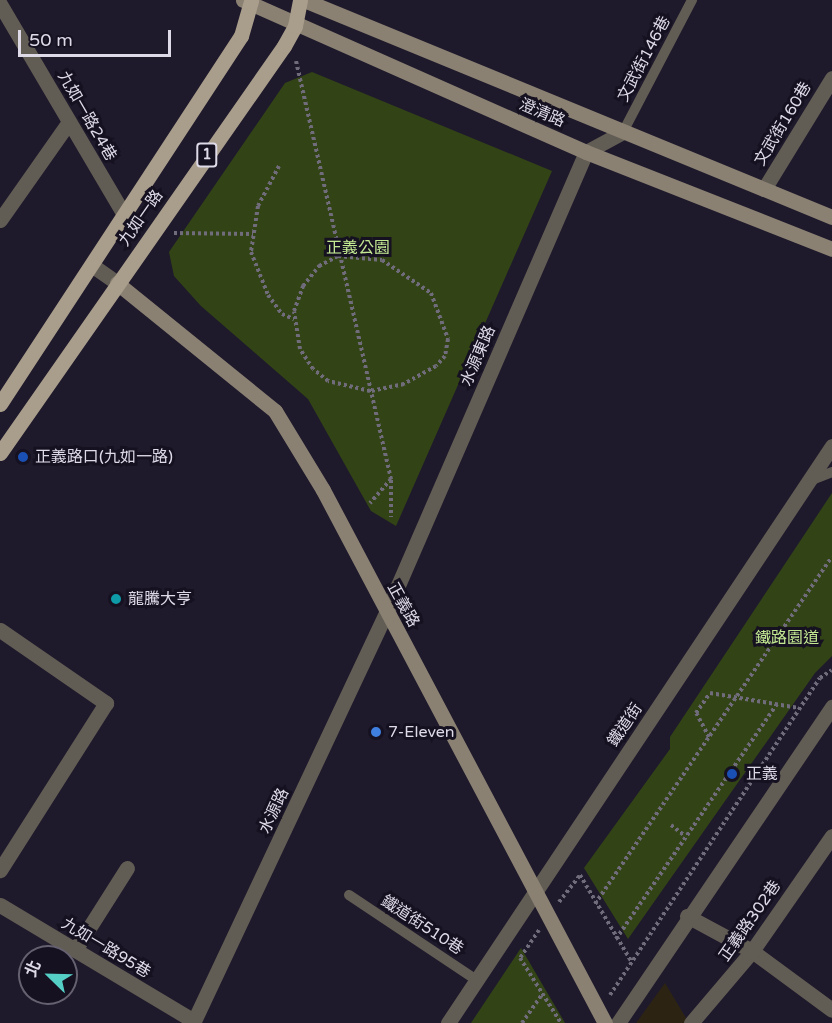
<!DOCTYPE html>
<meta charset="utf-8">
<style>
body{margin:0}
#map{position:relative;width:832px;height:1023px;overflow:hidden;background:#1f1a2b;font-family:"Varela Round","Noto Sans TC",sans-serif}
div>[style]{position:absolute}
[style*='--x']{left:calc(var(--x)*1px);top:calc(var(--y)*1px);width:calc(var(--w)*1px);rotate:calc(var(--a)*1deg)}
.commercial>*{inset:0;background:#2c2313}
.green>*{inset:0;background:#324416}
.path>*{height:4px;margin-top:-2px;transform-origin:0;background:repeating-linear-gradient(90deg,#716c7b 0 3px,transparent 0 6px)}
.lane>*{height:10px;margin:-5px;padding:0 5px;transform-origin:5px;border-radius:5px;background:#625d54}
.street>*{height:15px;margin:-7.5px;padding:0 7.5px;transform-origin:7.5px;border-radius:7.5px;background:#625d54}
.secondary>*{height:15px;margin:-7.5px;padding:0 7.5px;transform-origin:7.5px;border-radius:7.5px;background:#8a8173}
.primary>*{height:15px;margin:-7.5px;padding:0 7.5px;transform-origin:7.5px;border-radius:7.5px;background:#a99d8b}
.dots>*{width:16px;height:16px;translate:-50% -50%;box-sizing:border-box;border:3px solid #161121;border-radius:50%}
span{translate:-50% -50%;white-space:nowrap;text-align:center;line-height:1.15;-webkit-text-stroke:6px #161121;paint-order:stroke}
.shield-label span{padding:2px 4px;background:#161121;border:2px solid;border-radius:4px;-webkit-text-stroke-width:0}
.shield-label{font-size:15px;color:#dedae7;font-weight:700}
.street-label{font-size:16px;color:#dedae7}
.park-label{font-size:16px;color:#c3e892}
.poi-label{font-size:16px;color:#dedae7}
.left{translate:0 -50%;text-align:left}
.north{position:absolute;left:18px;top:945px;width:60px;height:60px;box-sizing:border-box;background:#161121;border:2px solid #666170;border-radius:50%;rotate:293deg;font-size:16px;font-weight:700;line-height:24px;text-align:center;color:#dedae7}
.north::after{content:'';display:block;margin:auto;width:21px;height:27px;background:#55cec5;clip-path:polygon(50% 0,100% 100%,50% 72%,0 100%)}
.scale{position:absolute;left:18px;top:30px;width:153px;height:27px;box-sizing:border-box;border:3px solid #dedae7;border-top:0;padding-left:8px;font-size:18px;line-height:21px;white-space:nowrap;color:#dedae7;-webkit-text-stroke:4px #161121;paint-order:stroke}
</style>
<div id="map">
<div class="commercial">
<i style="clip-path:polygon(665px 983px,689px 1023px,636px 1023px)"></i>
</div>
<div class="green">
<i style="clip-path:polygon(312px 72px,552px 171px,396px 526px,371px 511px,308px 399px,201px 306px,174px 276px,169px 252px,285px 83px)"></i>
<i style="clip-path:polygon(832px 493px,832px 656px,815px 673px,628px 939px,584px 868px,670px 749px,670px 737px)"></i>
<i style="clip-path:polygon(521px 948px,565px 1023px,471px 1023px)"></i>
</div>
<div class="path">
<i style="--x:296;--y:61;--w:429;--a:77.2"></i>
<i style="--x:391;--y:479;--w:32;--a:131"></i>
<i style="--x:279;--y:166;--w:45;--a:117.7"></i>
<i style="--x:258;--y:206;--w:47;--a:98.7"></i>
<i style="--x:251;--y:252;--w:46;--a:68.4"></i>
<i style="--x:268;--y:295;--w:24;--a:54"></i>
<i style="--x:282;--y:314;--w:13;--a:23"></i>
<i style="--x:174;--y:233;--w:79;--a:0.7"></i>
<i style="--x:338;--y:256;--w:44;--a:5.2"></i>
<i style="--x:382;--y:260;--w:59;--a:34"></i>
<i style="--x:431;--y:293;--w:49;--a:69.7"></i>
<i style="--x:448;--y:339;--w:17;--a:100"></i>
<i style="--x:445;--y:356;--w:13;--a:132"></i>
<i style="--x:436;--y:366;--w:37;--a:151"></i>
<i style="--x:404;--y:384;--w:35;--a:168"></i>
<i style="--x:370;--y:391;--w:43;--a:-166.6"></i>
<i style="--x:328;--y:381;--w:19;--a:-141"></i>
<i style="--x:313;--y:369;--w:24;--a:-123"></i>
<i style="--x:300;--y:349;--w:38;--a:-99"></i>
<i style="--x:294;--y:311;--w:27;--a:-70"></i>
<i style="--x:303;--y:286;--w:26;--a:-51"></i>
<i style="--x:319;--y:266;--w:21;--a:-28"></i>
<i style="--x:391;--y:480;--w:37;--a:90"></i>
<i style="--x:709;--y:737;--w:27;--a:-118"></i>
<i style="--x:696;--y:713;--w:24;--a:-55"></i>
<i style="--x:710;--y:693;--w:90;--a:9.6"></i>
<i style="--x:671;--y:825;--w:16;--a:38"></i>
<i style="--x:559;--y:902;--w:34;--a:-52"></i>
<i style="--x:580;--y:875;--w:100;--a:59.3"></i>
<i style="--x:595;--y:904;--w:420;--a:-55.7"></i>
<i style="--x:539;--y:930;--w:34;--a:124"></i>
<i style="--x:520;--y:958;--w:77;--a:57.8"></i>
<i style="--x:616;--y:939;--w:285;--a:-55.6"></i>
<i style="--x:610;--y:995;--w:380;--a:-56.5"></i>
<i style="--x:820;--y:678;--w:14;--a:-34"></i>
<i style="--x:522;--y:1023;--w:35;--a:-55"></i>
</div>
<div class="lane">
<i style="--x:623;--y:132;--w:149;--a:-62.4"></i>
<i style="--x:809;--y:481;--w:25;--a:-21"></i>
<i style="--x:349;--y:895;--w:155;--a:33.7"></i>
</div>
<div class="street">
<i style="--x:0;--y:4;--w:246;--a:59.5"></i>
<i style="--x:764;--y:189;--w:130;--a:-58.5"></i>
<i style="--x:0;--y:220;--w:120;--a:-54.9"></i>
<i style="--x:93;--y:266;--w:29;--a:35"></i>
<i style="--x:0;--y:630;--w:129;--a:34.6"></i>
<i style="--x:106;--y:703;--w:198;--a:122.4"></i>
<i style="--x:0;--y:905;--w:226;--a:30.9"></i>
<i style="--x:687;--y:916;--w:74;--a:28.3"></i>
<i style="--x:752;--y:951;--w:99;--a:36.4"></i>
<i style="--x:75;--y:950;--w:97;--a:-57.6"></i>
<i style="--x:193;--y:1023;--w:453;--a:-64.8"></i>
<i style="--x:386;--y:613;--w:503;--a:-66.55"></i>
<i style="--x:586;--y:152;--w:42;--a:-28.4"></i>
<i style="--x:448;--y:1023;--w:693;--a:-56.36"></i>
<i style="--x:618;--y:1023;--w:382;--a:-55.9"></i>
<i style="--x:691;--y:1023;--w:94;--a:-49.7"></i>
<i style="--x:752;--y:951;--w:140;--a:-55.2"></i>
</div>
<div class="secondary">
<i style="--x:243;--y:0;--w:375;--a:23.9"></i>
<i style="--x:586;--y:152;--w:264;--a:21.5"></i>
<i style="--x:304;--y:0;--w:571;--a:22.34"></i>
<i style="--x:117;--y:283;--w:203;--a:39"></i>
<i style="--x:275;--y:411;--w:92;--a:58.7"></i>
<i style="--x:323;--y:490;--w:603;--a:62.12"></i>
</div>
<div class="primary">
<i style="--x:0;--y:404;--w:440;--a:-56.8"></i>
<i style="--x:241;--y:36;--w:37;--a:-74"></i>
<i style="--x:0;--y:453;--w:496;--a:-55.1"></i>
<i style="--x:284;--y:46;--w:23;--a:-61"></i>
<i style="--x:295;--y:26;--w:26;--a:-79"></i>
</div>
<div class="dots">
<i style="left:23px;top:457px;background:#1a4fb4"></i>
<i style="left:116px;top:599px;background:#0f9aa8"></i>
<i style="left:376px;top:732px;background:#3f7fe0"></i>
<i style="left:732px;top:774px;background:#1a4fb4"></i>
</div>
<div class="shield-label">
<span style="left:207px;top:155px">1</span>
</div>
<div class="street-label">
<span style="left:644px;top:59px;rotate:-62deg">文武街146巷</span>
<span style="left:542px;top:113px;rotate:23deg">澄清路</span>
<span style="left:87px;top:116px;rotate:60deg">九如一路24巷</span>
<span style="left:783px;top:124px;rotate:-59deg">文武街160巷</span>
<span style="left:141px;top:218px;rotate:-55deg">九如一路</span>
<span style="left:478px;top:356px;rotate:-67deg">水源東路</span>
<span style="left:403px;top:605px;rotate:61deg">正義路</span>
<span style="left:625px;top:725px;rotate:-56deg">鐵道街</span>
<span style="left:274px;top:811px;rotate:-65deg">水源路</span>
<span style="left:750px;top:921px;rotate:-55deg">正義路302巷</span>
<span style="left:422px;top:925px;rotate:33deg">鐵道街510巷</span>
<span style="left:106px;top:948px;rotate:31deg">九如一路95巷</span>
</div>
<div class="park-label">
<span style="left:358px;top:248px">正義公園</span>
<span style="left:787px;top:638px">鐵路園道</span>
</div>
<div class="poi-label">
<span class="left" style="left:35px;top:457px">正義路口(九如一路)</span>
<span class="left" style="left:128px;top:599px">龍騰大亨</span>
<span class="left" style="left:388px;top:732px">7-Eleven</span>
<span class="left" style="left:746px;top:774px">正義</span>
</div>
<div class="north">北</div>
<div class="scale">50 m</div>
</div>
